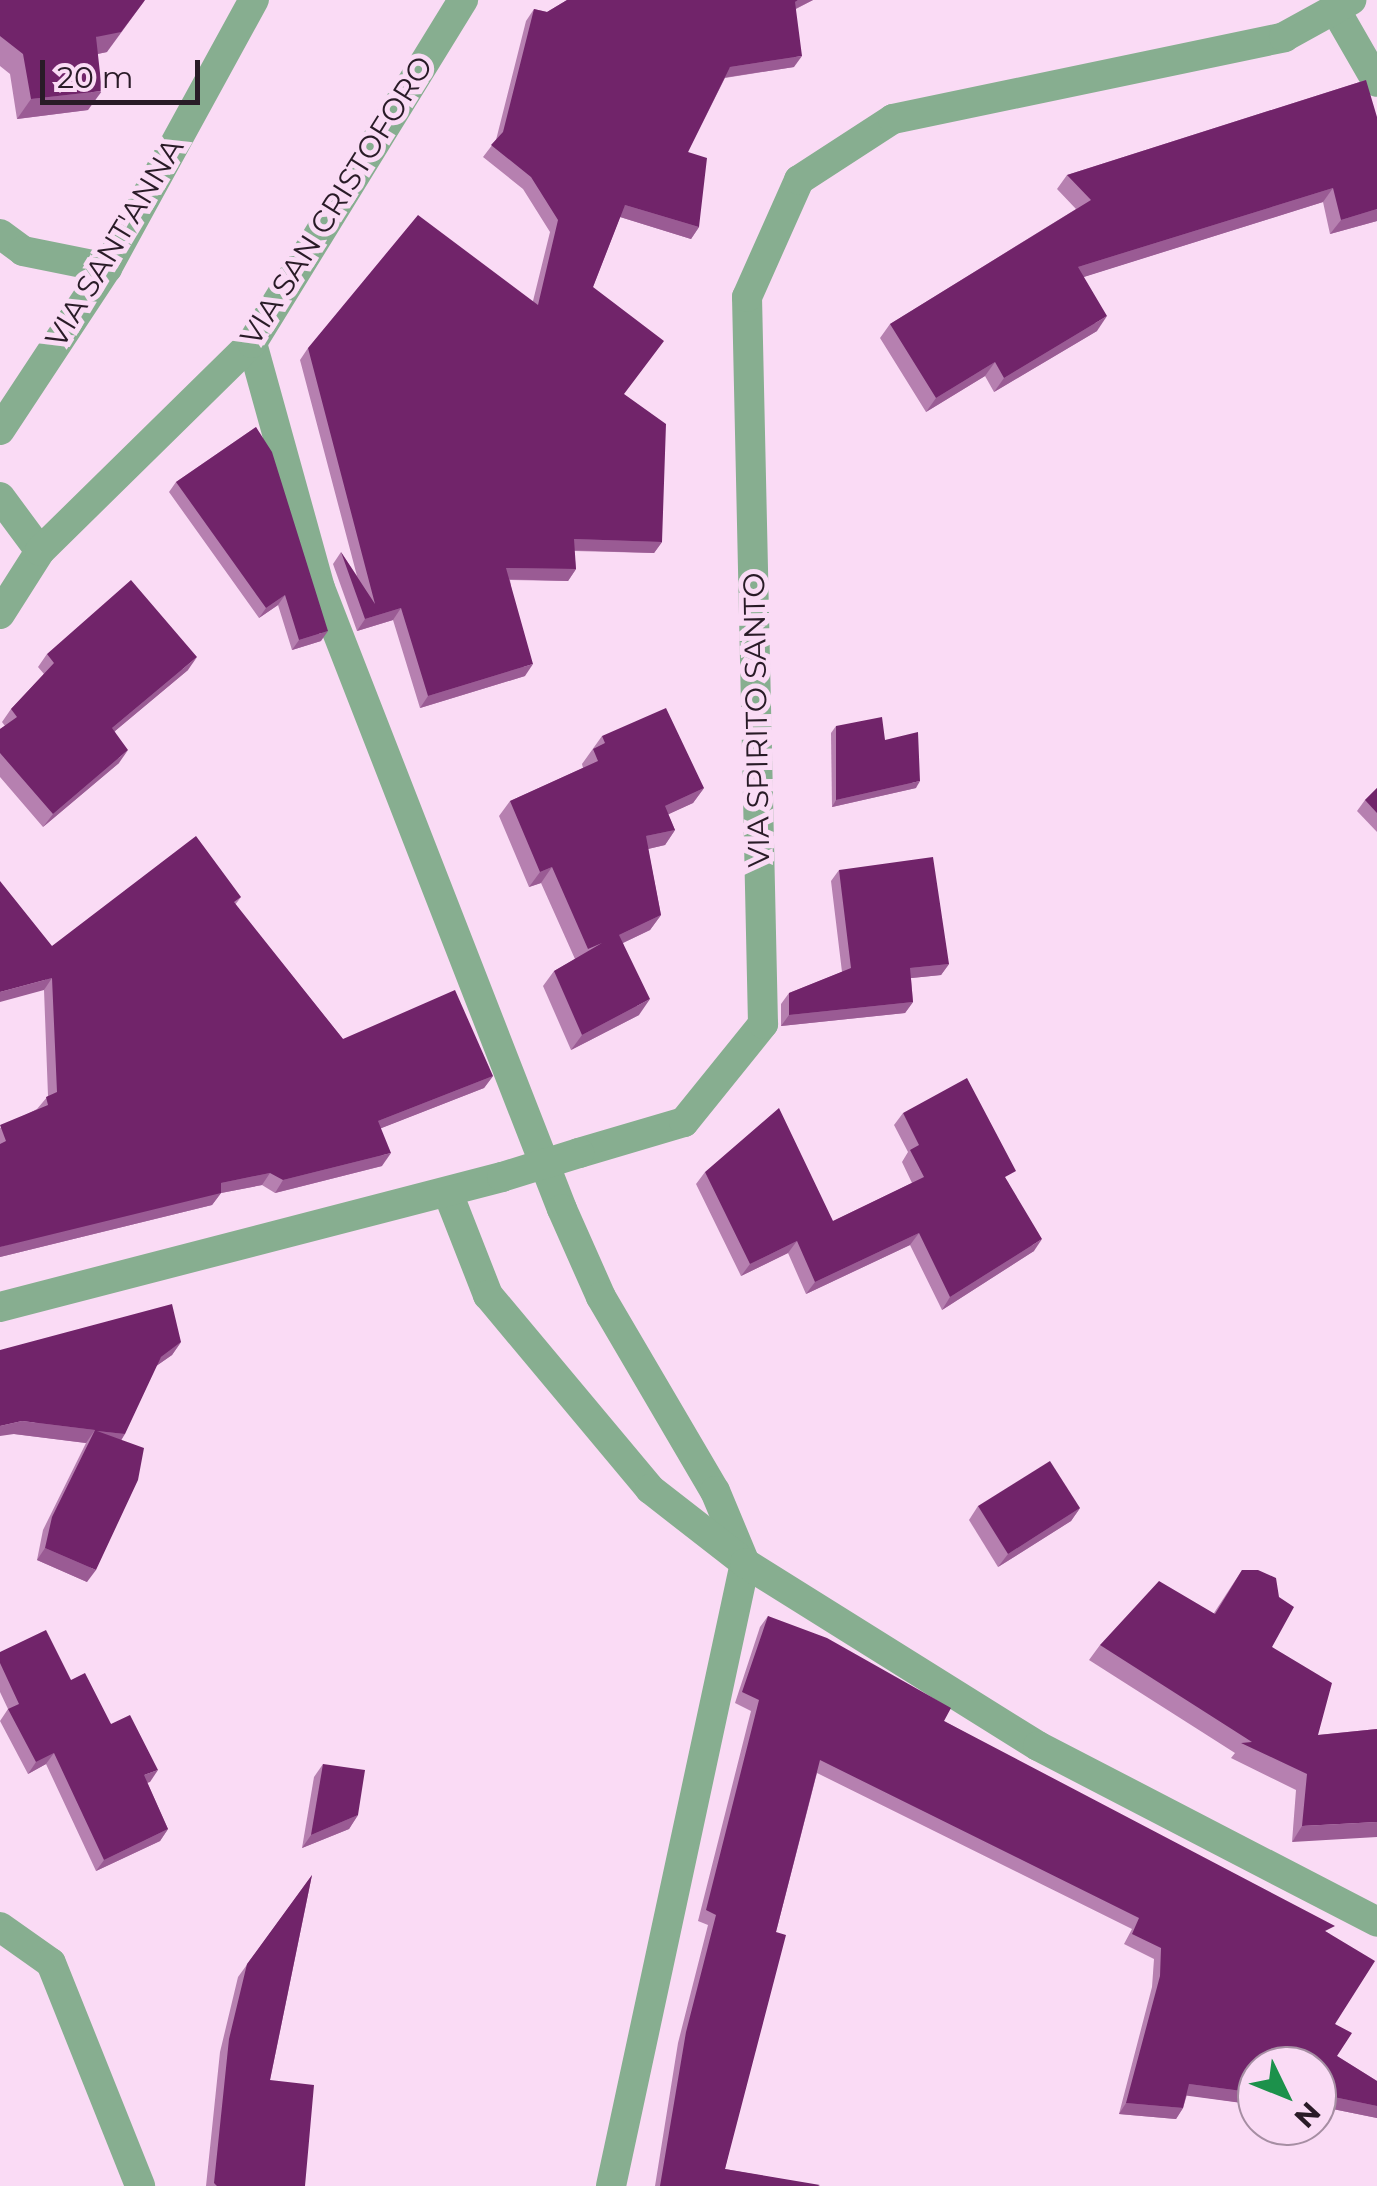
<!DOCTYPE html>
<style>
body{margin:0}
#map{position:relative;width:1377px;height:2186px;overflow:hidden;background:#fadbf5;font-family:Montserrat,sans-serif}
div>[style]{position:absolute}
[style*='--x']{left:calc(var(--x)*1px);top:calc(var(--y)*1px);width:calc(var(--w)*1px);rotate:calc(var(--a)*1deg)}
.minor>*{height:30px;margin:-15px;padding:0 15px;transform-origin:15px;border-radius:15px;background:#87ae90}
.tertiary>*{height:30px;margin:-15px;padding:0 15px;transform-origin:15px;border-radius:15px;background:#87ae90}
.tertiary-bridge>*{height:30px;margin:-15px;padding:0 15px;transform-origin:15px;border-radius:15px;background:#87ae90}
.wall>*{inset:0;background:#b680b0}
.shaded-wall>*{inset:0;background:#9a5b94}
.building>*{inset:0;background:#71246a}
span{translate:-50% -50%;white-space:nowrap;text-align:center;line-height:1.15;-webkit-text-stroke:10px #fadbf5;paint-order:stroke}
.street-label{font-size:30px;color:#291b27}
.north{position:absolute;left:1237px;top:2046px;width:100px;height:100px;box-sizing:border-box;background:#fadbf5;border:2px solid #a68ea3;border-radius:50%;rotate:133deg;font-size:28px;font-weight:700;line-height:40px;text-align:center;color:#291b27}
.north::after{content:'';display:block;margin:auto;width:35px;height:45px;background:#1c914b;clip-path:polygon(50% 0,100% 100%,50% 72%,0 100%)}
.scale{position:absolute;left:40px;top:60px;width:160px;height:45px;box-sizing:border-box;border:5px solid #291b27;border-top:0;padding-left:12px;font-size:30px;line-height:35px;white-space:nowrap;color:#291b27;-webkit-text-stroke:8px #fadbf5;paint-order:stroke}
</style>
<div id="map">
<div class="minor">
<i style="--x:1335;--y:9;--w:84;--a:60.1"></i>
<i style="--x:0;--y:234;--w:29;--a:36"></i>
<i style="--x:23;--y:251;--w:86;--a:11.4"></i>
<i style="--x:252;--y:343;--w:254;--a:74.5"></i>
<i style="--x:320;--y:588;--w:666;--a:68.71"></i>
<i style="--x:562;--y:1209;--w:96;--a:66.1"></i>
<i style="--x:601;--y:1297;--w:225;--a:59.6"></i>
<i style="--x:715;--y:1491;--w:78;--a:67.4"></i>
<i style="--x:745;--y:1563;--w:637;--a:102.14"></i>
<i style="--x:0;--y:430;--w:194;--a:-56.6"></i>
<i style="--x:107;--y:268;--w:306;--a:-61.3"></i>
<i style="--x:0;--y:497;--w:67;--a:53.5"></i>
<i style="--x:0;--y:614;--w:75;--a:-57.6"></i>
<i style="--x:40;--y:551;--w:297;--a:-44.5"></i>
<i style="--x:252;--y:343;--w:403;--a:-58.4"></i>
<i style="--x:0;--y:1927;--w:62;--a:35.2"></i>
<i style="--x:51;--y:1963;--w:240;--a:68.2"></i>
</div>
<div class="tertiary">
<i style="--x:579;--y:1153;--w:109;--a:-16.4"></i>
<i style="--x:684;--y:1122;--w:126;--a:-51.1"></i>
<i style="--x:763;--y:1024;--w:727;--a:-91.26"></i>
<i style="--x:747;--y:297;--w:128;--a:-66"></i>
<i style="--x:799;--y:180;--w:112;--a:-33"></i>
<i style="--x:893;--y:119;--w:400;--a:-11.8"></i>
<i style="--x:1284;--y:37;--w:77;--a:-28.9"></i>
<i style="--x:448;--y:1193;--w:110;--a:68.6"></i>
<i style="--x:488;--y:1295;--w:253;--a:50.1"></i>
<i style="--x:650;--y:1489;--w:120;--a:37.9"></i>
<i style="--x:745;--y:1563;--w:345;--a:32"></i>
<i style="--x:1038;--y:1746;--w:382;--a:27.4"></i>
<i style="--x:0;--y:1307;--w:519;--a:-14.52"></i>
</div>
<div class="tertiary-bridge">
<i style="--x:502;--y:1177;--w:81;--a:-17.3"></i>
</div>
<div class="wall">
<i style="clip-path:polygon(0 0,107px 52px,98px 54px,88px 110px,17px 119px,10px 74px,0 66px)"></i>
<i style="clip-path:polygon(567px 0,813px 0,796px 9px,794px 67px,725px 78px,688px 152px,699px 227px,691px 239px,620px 217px,593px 287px,624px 394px,662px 542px,654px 553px,574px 551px,576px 569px,568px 581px,510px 580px,525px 676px,420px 708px,393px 620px,357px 631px,333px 564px,341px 552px,357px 576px,300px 360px,308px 348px,533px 301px,550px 232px,523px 189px,483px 157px,496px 140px,526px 21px,534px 9px,547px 12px)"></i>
<i style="clip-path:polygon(1366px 80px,1377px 221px,1330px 234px,1323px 202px,1083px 277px,1097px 331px,994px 392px,985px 376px,926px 412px,880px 338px,890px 324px,1076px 209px,1057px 189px,1067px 175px)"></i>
<i style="clip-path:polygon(256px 427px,321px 641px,292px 650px,278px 605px,259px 618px,169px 492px,176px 482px)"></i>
<i style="clip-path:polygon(47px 654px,188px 670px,115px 731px,119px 763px,43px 827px,0 777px,0 729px,5px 726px,2px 722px,11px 709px,44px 674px,38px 667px)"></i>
<i style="clip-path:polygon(836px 726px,885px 740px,916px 788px,832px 807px,831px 733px)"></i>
<i style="clip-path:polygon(602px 736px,704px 788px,693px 803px,668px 814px,675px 830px,665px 845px,648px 849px,661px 915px,650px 930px,623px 943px,639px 1015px,571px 1050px,543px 986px,554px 971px,575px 959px,541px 883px,529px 887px,499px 816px,510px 801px,583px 768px,582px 764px)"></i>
<i style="clip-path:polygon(1377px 788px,1377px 832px,1357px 811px,1365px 800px)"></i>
<i style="clip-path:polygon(839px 870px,949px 964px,941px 975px,911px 978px,913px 1002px,905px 1013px,781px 1026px,781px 1004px,789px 993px,842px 972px,831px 881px)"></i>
<i style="clip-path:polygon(241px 897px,235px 905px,343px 1039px,493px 1076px,484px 1088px,381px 1128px,382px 1166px,275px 1193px,262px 1185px,221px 1193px,212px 1205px,0 1257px,0 1128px,37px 1109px,48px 1096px,44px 990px,52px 946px)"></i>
<i style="clip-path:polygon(903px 1113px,1008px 1182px,1034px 1251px,942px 1310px,910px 1245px,806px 1294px,788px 1253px,741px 1276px,696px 1184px,705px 1172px,833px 1221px,912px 1183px,902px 1162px,908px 1152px,894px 1125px)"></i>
<i style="clip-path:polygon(181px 1342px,172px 1355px,156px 1366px,121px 1440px,87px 1582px,37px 1560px,43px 1530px,86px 1443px,14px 1434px)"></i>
<i style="clip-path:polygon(978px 1506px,1080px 1508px,1071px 1521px,998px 1567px,969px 1520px)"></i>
<i style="clip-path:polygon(1242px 1570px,1272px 1647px,1318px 1735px,1377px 1729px,1292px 1842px,1296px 1790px,1231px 1758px,1235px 1753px,1089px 1660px,1100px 1645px,1214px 1613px)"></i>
<i style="clip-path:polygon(768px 1616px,944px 1721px,1330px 1934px,1337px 2056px,1377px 2081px,1377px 2118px,1323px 2107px,1319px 2113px,1257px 2066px,1257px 2105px,1187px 2095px,1183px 2108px,1176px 2119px,1119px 2114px,1152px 1987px,1154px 1959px,1124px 1944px,1132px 1929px,817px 1773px,776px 1932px,725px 2169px,819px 2186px,655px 2186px,678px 2043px,708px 1925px,698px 1921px,751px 1711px,735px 1703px,760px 1627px)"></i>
<i style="clip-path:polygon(0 1652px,71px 1680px,111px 1724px,150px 1782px,147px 1782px,168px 1829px,160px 1841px,96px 1871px,46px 1764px,28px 1774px,0 1721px,8px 1709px,0 1692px)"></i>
<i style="clip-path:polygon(323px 1764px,358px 1815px,349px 1829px,302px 1848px,314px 1777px)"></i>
<i style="clip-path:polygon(312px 1875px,270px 2080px,305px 2186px,206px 2186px,220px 2052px,238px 1977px)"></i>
</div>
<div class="shaded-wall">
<i style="clip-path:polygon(145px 0,107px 52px,82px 57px,96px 37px)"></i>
<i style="clip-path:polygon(798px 0,813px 0,787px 13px,795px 2px)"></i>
<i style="clip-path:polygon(802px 56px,794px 67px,722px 78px,730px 67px)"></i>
<i style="clip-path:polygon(102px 91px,88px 110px,17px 119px,31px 99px)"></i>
<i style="clip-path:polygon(1333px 188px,1323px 202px,1068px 282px,1078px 267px)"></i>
<i style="clip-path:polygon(625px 205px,699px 227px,691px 239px,617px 216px)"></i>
<i style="clip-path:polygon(1377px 209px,1377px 221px,1330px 234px,1341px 220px)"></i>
<i style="clip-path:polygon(1107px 316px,1097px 331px,994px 392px,1004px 378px)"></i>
<i style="clip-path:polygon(995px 362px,985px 376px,926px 412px,936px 398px)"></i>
<i style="clip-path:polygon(574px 539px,662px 542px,654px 553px,566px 550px)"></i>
<i style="clip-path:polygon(506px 568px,576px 569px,568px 581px,498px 579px)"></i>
<i style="clip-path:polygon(285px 595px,278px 605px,259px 618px,266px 608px)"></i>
<i style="clip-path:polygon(401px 608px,393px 620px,357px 631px,365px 619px)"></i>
<i style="clip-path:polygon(328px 631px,321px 641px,292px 650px,299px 640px)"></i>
<i style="clip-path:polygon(197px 657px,188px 670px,103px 741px,112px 728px)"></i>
<i style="clip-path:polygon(533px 664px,525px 676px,420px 708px,428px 696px)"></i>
<i style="clip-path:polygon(128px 750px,119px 763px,43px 827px,53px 814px)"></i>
<i style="clip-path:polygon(920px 781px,916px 788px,832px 807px,836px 800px)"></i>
<i style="clip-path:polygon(704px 788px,693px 803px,654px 821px,665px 806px)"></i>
<i style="clip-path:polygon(675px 830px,665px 845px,635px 852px,646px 836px)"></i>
<i style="clip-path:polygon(552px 867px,541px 883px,529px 887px,540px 872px)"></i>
<i style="clip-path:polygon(661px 915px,650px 930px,608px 950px,619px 935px)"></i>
<i style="clip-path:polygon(949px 964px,941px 975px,902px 979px,910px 968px)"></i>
<i style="clip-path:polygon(52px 978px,44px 990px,0 1002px,0 992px)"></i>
<i style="clip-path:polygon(650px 999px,639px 1015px,571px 1050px,582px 1035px)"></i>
<i style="clip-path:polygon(913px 1002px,905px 1013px,781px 1026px,789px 1015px)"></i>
<i style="clip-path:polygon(493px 1076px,484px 1088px,369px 1133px,378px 1121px)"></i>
<i style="clip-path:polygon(391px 1153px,382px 1166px,275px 1193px,283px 1180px)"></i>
<i style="clip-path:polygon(270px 1173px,262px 1185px,221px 1193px,212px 1205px,0 1257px,0 1247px,221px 1183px)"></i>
<i style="clip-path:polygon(919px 1233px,910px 1245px,806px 1294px,815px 1282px)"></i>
<i style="clip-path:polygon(1042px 1239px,1034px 1251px,942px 1310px,950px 1297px)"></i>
<i style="clip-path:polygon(797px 1241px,788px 1253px,741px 1276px,750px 1264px)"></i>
<i style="clip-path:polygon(181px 1342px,172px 1355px,152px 1369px,161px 1357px)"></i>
<i style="clip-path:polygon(22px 1421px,95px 1430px,86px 1443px,14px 1434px,0 1436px,0 1426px)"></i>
<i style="clip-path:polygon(97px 1431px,125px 1434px,117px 1447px)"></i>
<i style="clip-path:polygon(1080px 1508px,1071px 1521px,998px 1567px,1008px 1554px)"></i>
<i style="clip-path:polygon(45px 1548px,96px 1570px,87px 1582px,37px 1560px)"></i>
<i style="clip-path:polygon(54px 1753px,46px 1764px,28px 1774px,36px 1762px)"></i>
<i style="clip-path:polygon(158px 1770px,150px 1782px,136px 1787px,144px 1775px)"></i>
<i style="clip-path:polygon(358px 1815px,349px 1829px,302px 1848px,311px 1835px)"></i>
<i style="clip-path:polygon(1377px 1822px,1377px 1837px,1292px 1842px,1302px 1826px)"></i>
<i style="clip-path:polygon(168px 1829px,160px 1841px,96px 1871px,104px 1860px)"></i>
<i style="clip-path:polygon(1189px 2084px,1257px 2093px,1257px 2105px,1182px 2095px)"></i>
<i style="clip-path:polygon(1329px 2096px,1377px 2106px,1377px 2118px,1323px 2107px,1319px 2113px,1317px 2113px,1317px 2101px)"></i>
<i style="clip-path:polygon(1126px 2103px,1183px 2108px,1176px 2119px,1119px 2114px)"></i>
</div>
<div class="building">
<i style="clip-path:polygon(0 0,145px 0,121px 32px,96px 37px,102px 91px,31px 99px,23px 54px,0 36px)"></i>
<i style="clip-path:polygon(567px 0,798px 0,795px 2px,802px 56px,730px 67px,688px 152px,707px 158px,699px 227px,625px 205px,593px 287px,664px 341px,624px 394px,666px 424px,662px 542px,574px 539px,576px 569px,506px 568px,533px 664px,428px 696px,401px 608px,365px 619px,341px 552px,375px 604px,308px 348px,418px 215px,538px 305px,558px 220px,531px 177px,491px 145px,503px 132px,534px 9px,547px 12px)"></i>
<i style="clip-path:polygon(1366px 80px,1377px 117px,1377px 209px,1341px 220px,1333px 188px,1078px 267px,1107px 316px,1004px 378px,995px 362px,936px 398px,890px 324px,1091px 200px,1067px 175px)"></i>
<i style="clip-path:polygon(256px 427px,272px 452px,328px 631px,299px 640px,285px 595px,266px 608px,176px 482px)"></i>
<i style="clip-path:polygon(131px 580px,197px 657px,112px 728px,128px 750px,53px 814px,0 753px,0 729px,17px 717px,11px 709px,54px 663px,47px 654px)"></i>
<i style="clip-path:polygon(666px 708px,704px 788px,665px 806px,675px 830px,646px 836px,661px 915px,619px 935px,650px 999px,582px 1035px,554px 971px,602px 943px,588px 949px,552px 867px,540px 872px,510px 801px,598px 761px,593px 749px,605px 743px,602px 736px)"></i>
<i style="clip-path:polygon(882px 717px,885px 740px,918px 732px,920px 781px,836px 800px,836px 726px)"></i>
<i style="clip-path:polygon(1377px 788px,1377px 813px,1365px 800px)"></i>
<i style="clip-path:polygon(196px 836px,241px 897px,234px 902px,343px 1039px,455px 990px,493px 1076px,378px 1121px,391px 1153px,283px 1180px,270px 1173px,221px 1183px,221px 1193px,0 1247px,0 1144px,6px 1141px,0 1125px,48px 1105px,46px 1097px,57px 1092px,52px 978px,0 992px,0 881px,52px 946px)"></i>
<i style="clip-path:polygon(933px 857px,949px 964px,910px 968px,913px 1002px,789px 1015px,789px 993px,851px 968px,839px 870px)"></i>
<i style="clip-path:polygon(967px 1078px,1016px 1171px,1005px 1177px,1042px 1239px,950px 1297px,919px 1233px,815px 1282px,797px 1241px,750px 1264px,705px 1172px,779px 1108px,833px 1221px,924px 1177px,910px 1150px,919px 1145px,903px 1113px)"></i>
<i style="clip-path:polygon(172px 1304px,181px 1342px,161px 1357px,125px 1434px,97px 1431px,144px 1448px,138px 1480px,96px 1570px,45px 1548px,52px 1517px,95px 1430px,22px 1421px,0 1426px,0 1350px)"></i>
<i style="clip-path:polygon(1050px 1461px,1080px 1508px,1008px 1554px,978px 1506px)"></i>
<i style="clip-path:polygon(1242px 1570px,1258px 1570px,1276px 1578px,1279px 1597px,1294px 1607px,1272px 1647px,1332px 1683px,1318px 1735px,1377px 1729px,1377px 1822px,1302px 1826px,1307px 1774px,1241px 1743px,1252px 1742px,1100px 1645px,1159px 1581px,1215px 1614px)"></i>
<i style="clip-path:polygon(768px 1616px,827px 1638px,951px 1708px,944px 1721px,1335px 1926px,1325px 1931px,1375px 1961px,1335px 2024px,1352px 2033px,1337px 2056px,1377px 2081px,1377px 2106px,1329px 2096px,1326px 2103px,1317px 2101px,1317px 2066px,1257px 2066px,1257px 2093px,1189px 2084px,1183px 2108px,1126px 2103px,1160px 1976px,1161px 1948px,1132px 1934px,1139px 1918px,820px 1760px,776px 1932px,786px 1935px,725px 2169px,820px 2185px,818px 2186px,660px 2186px,686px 2032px,716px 1915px,706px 1910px,759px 1700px,742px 1692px)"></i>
<i style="clip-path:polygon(46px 1630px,71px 1680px,85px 1673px,111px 1724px,130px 1715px,158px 1770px,144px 1775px,168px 1829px,104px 1860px,54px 1753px,36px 1762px,8px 1709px,19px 1704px,0 1663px,0 1652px)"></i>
<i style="clip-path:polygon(323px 1764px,365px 1770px,358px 1815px,311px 1835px)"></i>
<i style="clip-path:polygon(312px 1875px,270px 2080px,314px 2085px,305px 2186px,217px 2186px,214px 2183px,229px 2039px,247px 1964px)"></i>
</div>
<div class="street-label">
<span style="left:337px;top:201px;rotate:-58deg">VIA SAN CRISTOFORO</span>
<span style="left:115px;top:243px;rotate:-59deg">VIA SANT'ANNA</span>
<span style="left:757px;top:720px;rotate:-91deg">VIA SPIRITO SANTO</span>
</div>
<div class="north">N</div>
<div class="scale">20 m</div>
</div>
